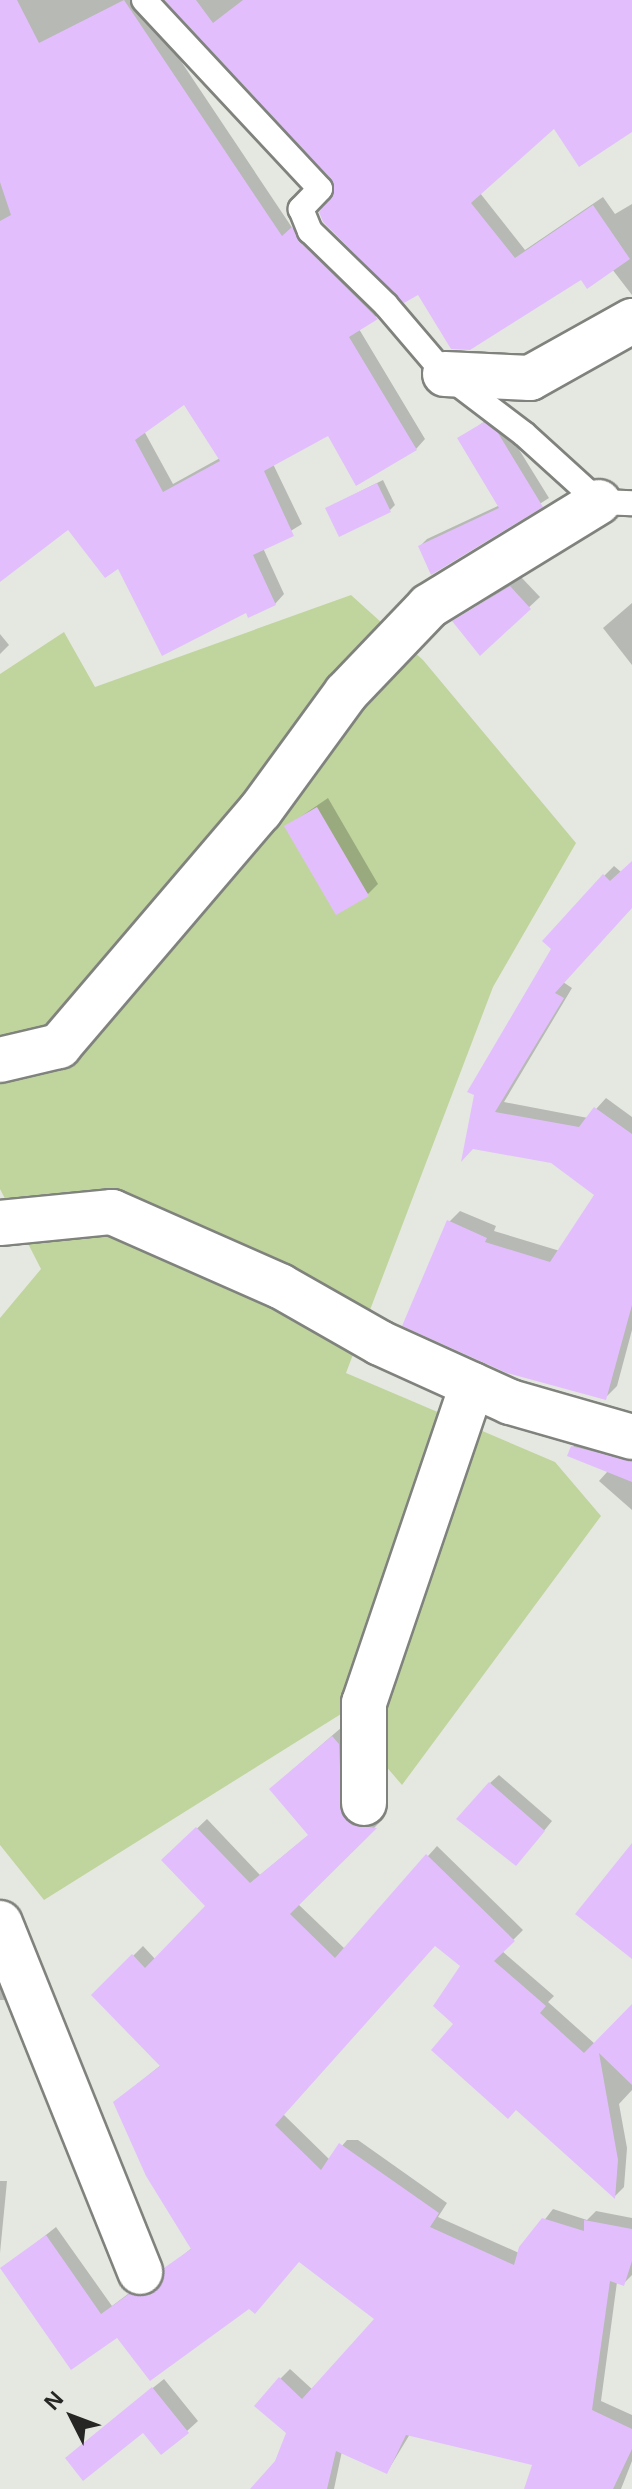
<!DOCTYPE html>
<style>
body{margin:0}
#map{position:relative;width:632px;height:2489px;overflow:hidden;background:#e5e8e1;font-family:Helvetica,sans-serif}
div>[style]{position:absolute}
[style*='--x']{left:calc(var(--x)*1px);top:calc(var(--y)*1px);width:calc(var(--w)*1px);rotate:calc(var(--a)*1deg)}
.green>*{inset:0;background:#c0d59e}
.shadow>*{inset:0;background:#0003}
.building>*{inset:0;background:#e2bffc}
.roads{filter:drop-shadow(2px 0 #80837d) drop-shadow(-2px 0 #80837d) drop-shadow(0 2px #80837d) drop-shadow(0 -2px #80837d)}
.lane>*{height:24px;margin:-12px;padding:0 12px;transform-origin:12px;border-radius:12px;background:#fff}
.street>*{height:44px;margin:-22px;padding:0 22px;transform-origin:22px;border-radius:22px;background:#fff}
span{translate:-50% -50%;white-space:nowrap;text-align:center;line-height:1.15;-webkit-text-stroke:6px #e5e8e1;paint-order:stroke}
.north{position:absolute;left:32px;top:2377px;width:80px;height:80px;-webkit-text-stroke:6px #e5e8e1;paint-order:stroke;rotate:312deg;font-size:22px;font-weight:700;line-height:32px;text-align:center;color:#262725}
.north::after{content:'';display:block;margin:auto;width:28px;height:36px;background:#262725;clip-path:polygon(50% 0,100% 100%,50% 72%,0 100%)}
</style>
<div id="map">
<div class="green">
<i style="clip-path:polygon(351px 595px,423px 660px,576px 843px,493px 987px,346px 1373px,555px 1462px,601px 1516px,402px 1785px,341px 1714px,44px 1900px,0 1845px,0 1318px,41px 1269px,0 1189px,0 674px,64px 632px,95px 687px)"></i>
</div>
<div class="shadow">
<i style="clip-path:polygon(evenodd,0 0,140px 0,293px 229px,302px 220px,386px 309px,359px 329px,425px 439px,416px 449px,328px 433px,273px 464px,302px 524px,263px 548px,284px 594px,275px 604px,247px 610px,118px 566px,69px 527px,0 547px,0 0,185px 403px,220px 458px,173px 484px,144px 431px,185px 403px)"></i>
<i style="clip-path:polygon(167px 0,632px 0,632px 130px,554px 126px,480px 193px,525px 250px,603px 197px,615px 214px,632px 204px,632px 295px,612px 269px,581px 277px,418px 292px,337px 192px,333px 178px)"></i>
<i style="clip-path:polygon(492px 416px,505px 427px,549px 498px,432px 572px,420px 546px,427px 539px,500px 505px,460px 439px)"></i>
<i style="clip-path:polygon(383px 480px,395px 505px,390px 510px,327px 508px)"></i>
<i style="clip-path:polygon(521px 577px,540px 597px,480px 653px,455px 621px)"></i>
<i style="clip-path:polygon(632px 603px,632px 665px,603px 628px)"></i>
<i style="clip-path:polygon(0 634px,9px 645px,0 654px)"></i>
<i style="clip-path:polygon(328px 798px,378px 884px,368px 894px,287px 826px)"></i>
<i style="clip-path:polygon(632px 862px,632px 904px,563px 982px,572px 988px,504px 1102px,588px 1118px,606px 1098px,632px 1117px,632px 1137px,552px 1162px,473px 1147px,604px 876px,614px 866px,621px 872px)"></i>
<i style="clip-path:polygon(632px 1187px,632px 1330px,617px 1386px,606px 1397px,449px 1222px,460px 1211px,496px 1226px,494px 1231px,560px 1251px)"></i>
<i style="clip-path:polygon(582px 1437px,632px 1451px,632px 1510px,599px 1481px,608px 1471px,573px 1447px)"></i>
<i style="clip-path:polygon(342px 1727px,362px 1816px,384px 1818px,298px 1904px,345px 1949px,437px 1846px,523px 1930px,502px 1951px,554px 1996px,548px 2002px,595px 2044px,632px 2007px,632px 2090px,619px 2104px,627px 2148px,624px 2187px,615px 2196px,517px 2107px,456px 2024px,463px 1966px,436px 1944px,283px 2114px,330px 2160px,347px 2140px,358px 2140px,447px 2203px,438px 2217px,519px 2253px,553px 2209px,587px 2220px,596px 2211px,632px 2218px,632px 2275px,623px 2284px,617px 2282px,601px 2401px,632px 2415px,632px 2461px,621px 2489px,539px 2489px,535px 2464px,410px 2434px,387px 2472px,342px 2451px,334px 2489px,253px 2489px,277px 2462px,288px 2432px,280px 2379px,290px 2369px,313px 2390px,377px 2319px,300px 2260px,249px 2306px,118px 2335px,3px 2269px,56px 2227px,112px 2306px,140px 2285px,162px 2286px,166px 2269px,193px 2247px,115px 2102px,161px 2065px,94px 1995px,143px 1946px,156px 1960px,208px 1906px,164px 1860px,207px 1819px,260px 1875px,310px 1834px,282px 1779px)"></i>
<i style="clip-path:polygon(499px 1775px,552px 1821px,524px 1855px,490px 1783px)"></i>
<i style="clip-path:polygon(0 1962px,12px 1992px,4px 2000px,0 2000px)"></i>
<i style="clip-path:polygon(0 2181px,7px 2181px,0 2253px)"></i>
<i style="clip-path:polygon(164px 2379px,198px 2421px,187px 2431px,144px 2430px,78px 2448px)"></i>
</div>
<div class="building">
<i style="clip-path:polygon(evenodd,0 0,17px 0,39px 43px,124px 0,282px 236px,292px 227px,300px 242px,378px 319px,349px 337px,417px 450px,356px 486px,328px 436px,264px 471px,294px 536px,253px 555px,276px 605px,248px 618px,246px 613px,162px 656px,118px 569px,105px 578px,68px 530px,0 582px,0 221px,11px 215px,0 182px,0 0,184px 405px,220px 461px,163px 492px,135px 440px,184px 405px)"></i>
<i style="clip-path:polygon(164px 0,196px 0,213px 23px,243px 0,632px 0,632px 132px,579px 167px,554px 129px,471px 203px,515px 258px,593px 205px,630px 259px,587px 289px,581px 280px,470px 350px,451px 349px,418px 295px,404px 303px,323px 222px,319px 212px,334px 194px,331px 179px)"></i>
<i style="clip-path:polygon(484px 422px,498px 433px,543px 507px,431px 575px,418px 546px,499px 508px,457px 438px)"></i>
<i style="clip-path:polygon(377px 483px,391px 512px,339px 537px,325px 508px)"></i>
<i style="clip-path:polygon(510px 586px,531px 609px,480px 656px,452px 621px)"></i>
<i style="clip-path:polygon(317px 807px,369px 896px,336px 915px,284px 826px)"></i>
<i style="clip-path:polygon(632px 861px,632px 908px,555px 993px,564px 998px,495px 1112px,579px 1127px,594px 1107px,632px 1134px,632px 1305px,606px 1400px,507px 1373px,402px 1326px,447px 1220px,487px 1238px,485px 1242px,550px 1262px,594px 1195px,551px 1163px,473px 1149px,461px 1162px,474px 1095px,467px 1092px,551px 949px,542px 941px,603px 874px,610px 881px)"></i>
<i style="clip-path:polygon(571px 1446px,632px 1461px,632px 1482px,567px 1456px)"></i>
<i style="clip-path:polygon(332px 1736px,339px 1744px,342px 1815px,352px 1825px,377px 1828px,290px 1914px,335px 1958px,426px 1854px,515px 1941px,494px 1961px,546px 2006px,540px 2013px,584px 2053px,632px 2004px,632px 2085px,599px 2053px,618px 2160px,615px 2199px,516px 2110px,508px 2119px,431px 2050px,453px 2024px,433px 2006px,460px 1966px,435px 1946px,275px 2125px,321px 2170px,339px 2143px,439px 2213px,430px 2227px,514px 2265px,519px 2247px,542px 2218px,584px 2231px,584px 2220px,632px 2229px,632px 2261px,624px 2286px,610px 2281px,592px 2410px,632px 2429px,632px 2449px,613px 2489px,524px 2489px,532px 2465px,406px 2435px,387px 2474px,336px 2451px,327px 2489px,250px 2489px,275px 2461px,286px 2433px,254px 2406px,279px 2377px,302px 2399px,374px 2319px,299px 2262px,255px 2314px,249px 2309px,150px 2381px,117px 2338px,71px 2370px,0 2268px,46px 2235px,101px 2314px,129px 2294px,150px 2295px,160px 2287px,164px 2268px,191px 2249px,146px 2176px,113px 2102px,160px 2066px,91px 1995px,132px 1954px,145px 1968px,205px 1906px,161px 1860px,196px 1827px,250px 1883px,308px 1835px,269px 1789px)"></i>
<i style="clip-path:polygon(489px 1782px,545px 1831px,516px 1866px,456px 1819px)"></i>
<i style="clip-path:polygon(632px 1843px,632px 1959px,575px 1914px)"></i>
<i style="clip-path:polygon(152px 2387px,189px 2433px,161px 2455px,143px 2433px,83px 2481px,65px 2458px)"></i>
</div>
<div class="roads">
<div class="lane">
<i style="--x:144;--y:0;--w:258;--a:47"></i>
<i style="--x:320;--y:189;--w:28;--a:134"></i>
<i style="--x:301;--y:209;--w:24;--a:68"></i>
<i style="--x:310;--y:231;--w:106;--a:44.2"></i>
<i style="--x:386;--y:305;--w:91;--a:49.5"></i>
<i style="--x:445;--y:374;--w:99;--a:37.2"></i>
<i style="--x:524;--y:434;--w:101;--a:42.2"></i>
<i style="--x:599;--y:502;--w:33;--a:2"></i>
</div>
<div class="street">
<i style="--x:445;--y:374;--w:85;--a:2.7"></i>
<i style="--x:530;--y:378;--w:117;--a:-29.2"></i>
<i style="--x:0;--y:1060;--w:61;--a:-13.3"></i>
<i style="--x:59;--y:1046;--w:309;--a:-49.5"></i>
<i style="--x:260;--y:811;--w:146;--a:-53.9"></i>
<i style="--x:346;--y:693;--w:120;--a:-46.3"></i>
<i style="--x:429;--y:606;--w:199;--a:-31.5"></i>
<i style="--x:0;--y:1223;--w:113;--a:-5.6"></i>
<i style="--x:112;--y:1212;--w:184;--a:23.8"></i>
<i style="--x:280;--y:1286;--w:115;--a:29.7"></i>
<i style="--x:380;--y:1343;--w:143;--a:24.4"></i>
<i style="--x:510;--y:1402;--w:127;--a:16"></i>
<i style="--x:364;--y:1803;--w:100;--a:-90"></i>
<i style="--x:364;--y:1703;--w:336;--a:-71.2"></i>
<i style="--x:0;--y:1923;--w:376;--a:68.1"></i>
</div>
</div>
<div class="north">N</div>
</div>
